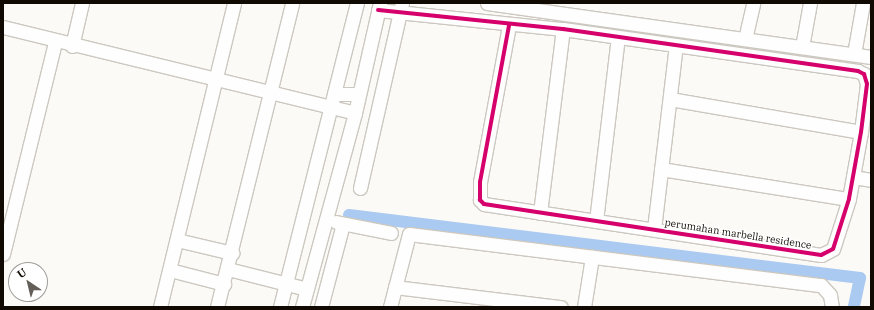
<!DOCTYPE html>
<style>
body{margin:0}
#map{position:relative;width:874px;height:310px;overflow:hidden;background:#fcfaf6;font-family:"IBM Plex Serif",serif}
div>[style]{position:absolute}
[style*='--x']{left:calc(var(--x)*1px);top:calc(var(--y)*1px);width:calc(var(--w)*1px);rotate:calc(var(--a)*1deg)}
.canal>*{height:12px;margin:-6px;padding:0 6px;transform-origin:6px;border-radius:6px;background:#abcaf1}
.roads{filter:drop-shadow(1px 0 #ccc8c0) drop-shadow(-1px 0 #ccc8c0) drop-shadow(0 1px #ccc8c0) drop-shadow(0 -1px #ccc8c0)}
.minor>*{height:13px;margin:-6.5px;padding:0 6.5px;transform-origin:6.5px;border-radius:6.5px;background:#fffefe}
.cycleway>*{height:4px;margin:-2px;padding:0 2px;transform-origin:2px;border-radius:2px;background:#d6006c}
span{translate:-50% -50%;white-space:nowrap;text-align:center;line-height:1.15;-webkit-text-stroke:3px #fff;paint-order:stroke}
.street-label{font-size:10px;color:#100a02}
.frame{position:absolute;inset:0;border:4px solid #100a02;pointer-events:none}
.north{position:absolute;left:8px;top:262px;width:40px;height:40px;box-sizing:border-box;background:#fff;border:1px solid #9f9d9a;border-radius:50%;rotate:325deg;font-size:11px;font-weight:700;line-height:16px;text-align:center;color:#100a02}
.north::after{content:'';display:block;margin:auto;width:14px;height:18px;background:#635e57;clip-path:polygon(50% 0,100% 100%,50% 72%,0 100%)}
</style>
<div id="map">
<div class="canal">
<i style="--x:349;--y:215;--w:515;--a:7.03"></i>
<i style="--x:860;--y:278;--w:30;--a:102"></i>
</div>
<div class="roads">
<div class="minor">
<i style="--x:487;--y:3;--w:388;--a:8"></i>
<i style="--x:378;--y:10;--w:186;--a:5.9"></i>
<i style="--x:563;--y:29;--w:298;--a:8.1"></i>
<i style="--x:858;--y:71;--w:7;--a:27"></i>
<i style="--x:864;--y:74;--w:10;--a:73"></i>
<i style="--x:867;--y:84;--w:48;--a:97.1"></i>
<i style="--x:861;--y:132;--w:68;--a:100.2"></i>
<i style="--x:849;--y:199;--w:52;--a:107.7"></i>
<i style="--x:833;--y:249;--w:13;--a:153"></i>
<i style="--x:821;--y:255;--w:341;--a:-171.4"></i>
<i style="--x:484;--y:204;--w:6;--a:-135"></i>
<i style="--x:480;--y:200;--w:18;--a:-90"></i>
<i style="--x:480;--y:182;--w:160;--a:-79.5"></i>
<i style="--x:3;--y:27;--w:362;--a:13.7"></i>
<i style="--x:745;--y:39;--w:37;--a:-77"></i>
<i style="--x:72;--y:46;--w:44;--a:-76.9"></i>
<i style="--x:802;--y:47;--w:45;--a:-79.7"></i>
<i style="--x:854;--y:54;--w:52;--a:-80"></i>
<i style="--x:334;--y:94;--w:24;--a:0"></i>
<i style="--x:670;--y:99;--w:194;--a:9.8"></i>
<i style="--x:661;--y:169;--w:190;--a:9.1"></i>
<i style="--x:853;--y:177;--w:18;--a:9"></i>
<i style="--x:360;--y:188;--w:190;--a:-77.2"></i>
<i style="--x:540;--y:213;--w:185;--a:-82.9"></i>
<i style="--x:596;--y:221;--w:185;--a:-83.2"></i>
<i style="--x:336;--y:222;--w:56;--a:11.3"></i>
<i style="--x:654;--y:229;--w:185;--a:-83.2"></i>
<i style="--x:177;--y:240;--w:57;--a:13.3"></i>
<i style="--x:3;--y:254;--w:218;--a:-76.2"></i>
<i style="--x:228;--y:269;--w:81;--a:14.2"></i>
<i style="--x:170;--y:270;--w:56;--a:14.5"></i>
<i style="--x:395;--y:287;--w:167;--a:6.9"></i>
<i style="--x:160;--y:307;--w:313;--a:-76.3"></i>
<i style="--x:217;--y:307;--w:313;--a:-76.1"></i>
<i style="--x:280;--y:307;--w:314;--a:-75.8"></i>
<i style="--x:302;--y:307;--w:201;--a:-74.7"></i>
<i style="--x:355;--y:113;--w:113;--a:-77.2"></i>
<i style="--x:321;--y:307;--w:86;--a:-75.2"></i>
<i style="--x:390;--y:307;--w:75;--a:-75.4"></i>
<i style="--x:409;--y:234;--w:415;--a:7.1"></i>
<i style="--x:821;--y:285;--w:13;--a:48"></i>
<i style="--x:830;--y:295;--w:12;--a:81"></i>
<i style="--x:584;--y:307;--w:51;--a:-80.9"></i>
</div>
</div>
<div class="cycleway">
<i style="--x:378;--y:10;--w:186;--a:5.9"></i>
<i style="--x:563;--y:29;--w:298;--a:8.1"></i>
<i style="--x:858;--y:71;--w:7;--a:27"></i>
<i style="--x:864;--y:74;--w:10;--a:73"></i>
<i style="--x:867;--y:84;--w:48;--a:97.1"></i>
<i style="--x:861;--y:132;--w:68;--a:100.2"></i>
<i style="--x:849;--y:199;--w:52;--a:107.7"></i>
<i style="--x:833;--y:249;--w:13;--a:153"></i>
<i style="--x:821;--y:255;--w:341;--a:-171.4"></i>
<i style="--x:484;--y:204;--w:6;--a:-135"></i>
<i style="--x:480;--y:200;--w:18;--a:-90"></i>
<i style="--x:480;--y:182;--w:160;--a:-79.5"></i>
</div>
<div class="street-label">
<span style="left:738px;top:234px;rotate:9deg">perumahan marbella residence</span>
</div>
<div class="frame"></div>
<div class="north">U</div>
</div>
